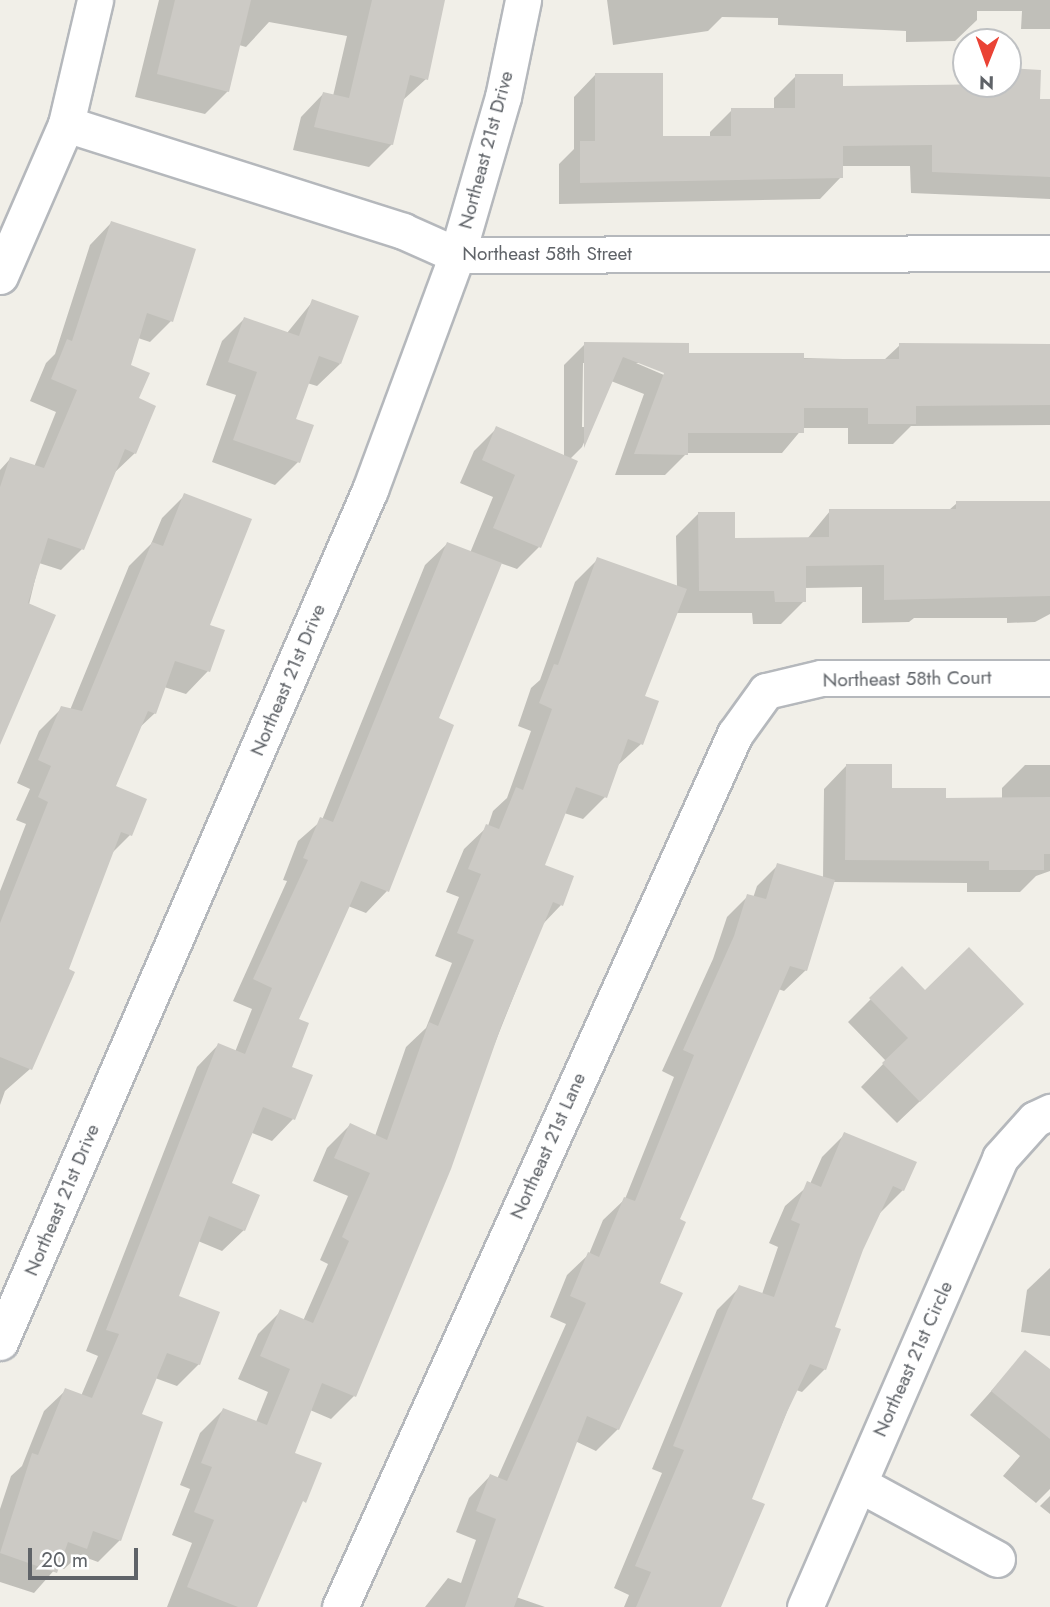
<!DOCTYPE html>
<style>
body{margin:0}
#map{position:relative;width:1050px;height:1607px;overflow:hidden;background:#f1efe8;font-family:Jost,sans-serif}
div>[style]{position:absolute}
[style*='--x']{left:calc(var(--x)*1px);top:calc(var(--y)*1px);width:calc(var(--w)*1px);rotate:calc(var(--a)*1deg)}
.shadow>*{inset:0;background:#0003}
.building>*{inset:0;background:#cccac5}
.roads{filter:drop-shadow(2px 0 #b5b8bc) drop-shadow(-2px 0 #b5b8bc) drop-shadow(0 2px #b5b8bc) drop-shadow(0 -2px #b5b8bc)}
.minor>*{height:35px;margin:-17.5px;padding:0 17.5px;transform-origin:17.5px;border-radius:17.5px;background:#fff}
span{translate:-50% -50%;white-space:nowrap;text-align:center;line-height:1.15;-webkit-text-stroke:5px #fff;paint-order:stroke}
.street-label{font-size:19px;color:#5f6368}
.north{position:absolute;left:952px;top:28px;width:70px;height:70px;box-sizing:border-box;background:#fff;border:2px solid #bfc1c3;border-radius:50%;rotate:181deg;font-size:19px;font-weight:700;line-height:28px;text-align:center;color:#5f6368}
.north::after{content:'';display:block;margin:auto;width:24px;height:32px;background:#ea4335;clip-path:polygon(50% 0,100% 100%,50% 72%,0 100%)}
.scale{position:absolute;left:28px;top:1548px;width:110px;height:32px;box-sizing:border-box;border:4px solid #5f6368;border-top:0;padding-left:9px;font-size:21px;line-height:24px;white-space:nowrap;color:#5f6368;-webkit-text-stroke:5px #fff;paint-order:stroke}
</style>
<div id="map">
<div class="shadow">
<i style="clip-path:polygon(159px 0,444px 0,426px 79px,402px 101px,392px 144px,369px 167px,293px 150px,301px 117px,323px 94px,333px 96px,347px 36px,269px 22px,246px 47px,239px 45px,228px 91px,205px 114px,135px 97px)"></i>
<i style="clip-path:polygon(607px 0,1050px 0,1050px 29px,1021px 29px,1022px 11px,977px 11px,977px 20px,955px 41px,906px 42px,906px 31px,778px 25px,778px 18px,722px 17px,708px 31px,613px 45px)"></i>
<i style="clip-path:polygon(1008px 70px,1038px 101px,1050px 101px,1050px 199px,911px 193px,910px 166px,841px 166px,841px 177px,820px 199px,559px 204px,559px 164px,574px 149px,574px 97px,595px 75px,662px 138px,710px 138px,710px 132px,732px 110px,774px 110px,774px 98px,796px 76px,841px 87px,1008px 84px)"></i>
<i style="clip-path:polygon(111px 223px,171px 321px,150px 342px,138px 338px,129px 366px,137px 399px,135px 453px,112px 475px,82px 549px,61px 570px,39px 563px,0 725px,0 470px,10px 459px,34px 467px,56px 412px,30px 401px,46px 363px,55px 354px,90px 245px)"></i>
<i style="clip-path:polygon(313px 301px,340px 364px,317px 386px,307px 383px,294px 420px,311px 426px,298px 462px,275px 485px,212px 462px,236px 395px,206px 385px,222px 341px,244px 319px,287px 333px)"></i>
<i style="clip-path:polygon(evenodd,585px 344px,687px 355px,884px 360px,900px 345px,1050px 345px,1050px 425px,911px 426px,893px 444px,848px 444px,848px 428px,803px 428px,782px 453px,687px 453px,665px 475px,615px 475px,644px 394px,611px 381px,582px 447px,570px 459px,539px 547px,517px 569px,500px 563px,437px 719px,387px 891px,366px 913px,348px 906px,297px 1019px,290px 1068px,293px 1119px,272px 1141px,252px 1133px,229px 1184px,244px 1230px,222px 1251px,198px 1241px,177px 1297px,199px 1364px,177px 1386px,155px 1378px,140px 1415px,120px 1540px,98px 1562px,79px 1555px,64px 1569px,57px 1567px,34px 1593px,0 1582px,0 1509px,11px 1476px,22px 1466px,44px 1411px,66px 1390px,81px 1396px,98px 1356px,86px 1351px,197px 1067px,218px 1045px,235px 1052px,252px 1009px,233px 1001px,287px 881px,283px 880px,298px 841px,322px 820px,425px 565px,447px 544px,470px 553px,493px 497px,460px 483px,474px 451px,497px 428px,564px 457px,564px 365px,585px 344px,583px 363px,586px 363px,586px 427px,582px 427px,583px 363px,585px 344px,636px 363px,645px 363px,672px 374px,671px 378px,636px 363px)"></i>
<i style="clip-path:polygon(185px 495px,208px 626px,208px 671px,186px 694px,164px 687px,155px 713px,137px 730px,113px 787px,130px 835px,111px 854px,30px 1069px,5px 1091px,0 1105px,0 891px,26px 824px,16px 820px,30px 789px,17px 783px,39px 731px,62px 708px,70px 710px,129px 566px,151px 544px,162px 518px)"></i>
<i style="clip-path:polygon(957px 503px,1050px 503px,1050px 614px,1035px 622px,1007px 623px,1007px 618px,914px 618px,909px 622px,862px 623px,862px 587px,804px 588px,804px 601px,781px 624px,753px 624px,752px 613px,675px 613px,643px 697px,641px 744px,617px 766px,605px 797px,583px 819px,564px 813px,542px 866px,561px 905px,542px 925px,354px 1396px,331px 1419px,310px 1410px,293px 1454px,256px 1607px,167px 1607px,192px 1543px,172px 1535px,190px 1489px,180px 1485px,200px 1433px,223px 1410px,256px 1422px,268px 1392px,238px 1379px,258px 1334px,280px 1312px,303px 1321px,328px 1264px,320px 1260px,348px 1196px,313px 1181px,327px 1148px,350px 1125px,375px 1136px,406px 1047px,426px 1028px,452px 963px,435px 956px,459px 897px,446px 892px,464px 849px,488px 826px,493px 811px,507px 798px,531px 731px,518px 726px,531px 688px,540px 680px,575px 582px,598px 559px,677px 587px,676px 536px,699px 513px,734px 539px,807px 539px,830px 511px,949px 510px)"></i>
<i style="clip-path:polygon(1025px 765px,1050px 765px,1050px 871px,1036px 876px,1020px 892px,967px 892px,967px 883px,833px 882px,806px 970px,784px 991px,778px 989px,678px 1220px,618px 1429px,596px 1451px,575px 1441px,516px 1597px,545px 1607px,425px 1607px,448px 1578px,461px 1583px,476px 1540px,456px 1532px,469px 1498px,490px 1476px,497px 1479px,566px 1324px,550px 1317px,567px 1275px,589px 1254px,603px 1220px,625px 1199px,674px 1077px,662px 1071px,713px 959px,727px 917px,748px 896px,753px 898px,757px 886px,778px 865px,823px 878px,824px 789px,846px 766px,890px 789px,945px 800px,1002px 799px,1002px 788px)"></i>
<i style="clip-path:polygon(902px 968px,925px 992px,999px 1026px,897px 1123px,861px 1087px,886px 1061px,848px 1022px)"></i>
<i style="clip-path:polygon(845px 1134px,903px 1190px,880px 1213px,861px 1249px,833px 1328px,825px 1369px,802px 1392px,796px 1390px,750px 1500px,715px 1607px,624px 1607px,629px 1595px,614px 1588px,662px 1473px,652px 1469px,717px 1310px,740px 1287px,762px 1294px,778px 1247px,769px 1243px,785px 1206px,810px 1184px,822px 1157px)"></i>
<i style="clip-path:polygon(1050px 1268px,1050px 1336px,1021px 1332px,1027px 1290px)"></i>
<i style="clip-path:polygon(1026px 1352px,1050px 1372px,1050px 1489px,1036px 1503px,1003px 1476px,1020px 1456px,970px 1415px)"></i>
<i style="clip-path:polygon(1050px 1496px,1050px 1514px,1040px 1506px)"></i>
</div>
<div class="building">
<i style="clip-path:polygon(175px 0,251px 0,229px 92px,157px 74px)"></i>
<i style="clip-path:polygon(372px 0,445px 0,428px 80px,410px 75px,393px 145px,314px 127px,323px 92px,349px 98px)"></i>
<i style="clip-path:polygon(1008px 68px,1041px 70px,1040px 99px,1050px 99px,1050px 177px,932px 172px,932px 145px,843px 146px,843px 178px,580px 183px,580px 141px,595px 141px,595px 73px,663px 73px,663px 136px,731px 136px,731px 108px,795px 108px,795px 74px,843px 74px,843px 86px,1008px 84px)"></i>
<i style="clip-path:polygon(111px 221px,196px 249px,173px 322px,147px 313px,131px 365px,150px 373px,139px 398px,156px 406px,136px 454px,125px 449px,84px 550px,48px 538px,28px 603px,56px 615px,0 745px,0 487px,10px 457px,44px 468px,77px 390px,51px 379px,67px 339px,72px 341px)"></i>
<i style="clip-path:polygon(312px 299px,359px 316px,341px 364px,319px 356px,296px 419px,314px 425px,300px 463px,233px 440px,257px 372px,228px 362px,244px 317px,299px 336px)"></i>
<i style="clip-path:polygon(584px 342px,689px 343px,689px 353px,804px 353px,804px 359px,899px 359px,899px 343px,1050px 344px,1050px 405px,916px 406px,916px 424px,868px 424px,868px 408px,804px 408px,804px 433px,688px 433px,688px 455px,634px 454px,664px 373px,623px 357px,584px 448px)"></i>
<i style="clip-path:polygon(496px 426px,578px 461px,541px 548px,493px 528px,515px 475px,482px 460px)"></i>
<i style="clip-path:polygon(184px 493px,252px 519px,210px 625px,225px 630px,210px 672px,175px 661px,156px 714px,148px 711px,116px 786px,147px 799px,132px 836px,121px 832px,69px 969px,75px 972px,32px 1070px,0 1057px,0 923px,48px 802px,38px 797px,51px 766px,38px 760px,61px 706px,82px 711px,152px 542px,163px 546px)"></i>
<i style="clip-path:polygon(956px 501px,1050px 501px,1050px 596px,884px 600px,884px 565px,806px 566px,806px 602px,775px 602px,774px 591px,699px 591px,698px 512px,735px 512px,735px 538px,829px 537px,829px 509px,956px 509px)"></i>
<i style="clip-path:polygon(447px 542px,502px 563px,439px 718px,454px 725px,389px 892px,361px 881px,299px 1019px,309px 1023px,292px 1067px,313px 1075px,295px 1120px,263px 1107px,232px 1183px,260px 1195px,245px 1231px,209px 1216px,179px 1296px,220px 1312px,200px 1365px,167px 1353px,142px 1414px,163px 1422px,121px 1541px,93px 1531px,87px 1549px,68px 1542px,57px 1573px,0 1553px,32px 1453px,38px 1455px,65px 1388px,92px 1398px,119px 1334px,106px 1330px,218px 1043px,245px 1054px,272px 988px,253px 979px,308px 860px,303px 858px,320px 817px,333px 822px)"></i>
<i style="clip-path:polygon(597px 557px,687px 589px,645px 696px,659px 701px,643px 745px,628px 739px,607px 798px,576px 787px,545px 865px,574px 876px,563px 906px,553px 902px,502px 1024px,451px 1169px,356px 1397px,322px 1383px,295px 1453px,322px 1463px,306px 1503px,303px 1501px,257px 1607px,238px 1607px,187px 1587px,214px 1520px,194px 1512px,212px 1467px,201px 1463px,223px 1408px,267px 1425px,290px 1369px,260px 1356px,280px 1309px,313px 1323px,349px 1241px,342px 1237px,370px 1173px,334px 1158px,350px 1123px,387px 1140px,429px 1022px,438px 1026px,474px 940px,457px 933px,481px 874px,468px 869px,486px 824px,499px 829px,516px 787px,523px 790px,552px 709px,539px 703px,554px 664px,558px 665px)"></i>
<i style="clip-path:polygon(846px 764px,892px 764px,892px 788px,946px 788px,946px 798px,1050px 797px,1050px 854px,1044px 854px,1044px 870px,989px 870px,989px 861px,845px 860px)"></i>
<i style="clip-path:polygon(777px 863px,835px 880px,807px 971px,790px 966px,680px 1219px,686px 1222px,660px 1283px,683px 1293px,619px 1430px,587px 1416px,514px 1607px,465px 1607px,496px 1519px,476px 1511px,490px 1474px,507px 1481px,586px 1303px,570px 1296px,588px 1252px,599px 1257px,624px 1197px,635px 1201px,694px 1055px,683px 1050px,734px 936px,747px 894px,766px 899px)"></i>
<i style="clip-path:polygon(969px 947px,1024px 1004px,920px 1102px,882px 1063px,908px 1038px,869px 998px,902px 966px,925px 990px)"></i>
<i style="clip-path:polygon(844px 1132px,917px 1162px,904px 1191px,893px 1186px,863px 1250px,835px 1327px,841px 1329px,826px 1370px,810px 1364px,787px 1412px,752px 1499px,765px 1504px,721px 1607px,636px 1607px,651px 1572px,635px 1566px,684px 1450px,673px 1446px,727px 1311px,739px 1285px,774px 1297px,800px 1224px,791px 1220px,807px 1181px,821px 1187px)"></i>
<i style="clip-path:polygon(1025px 1350px,1050px 1369px,1050px 1439px,991px 1391px)"></i>
</div>
<div class="roads">
<div class="minor">
<i style="--x:66;--y:124;--w:354;--a:17.6"></i>
<i style="--x:403;--y:231;--w:59;--a:24"></i>
<i style="--x:457;--y:255;--w:593;--a:-0.19"></i>
<i style="--x:0;--y:276;--w:166;--a:-66.5"></i>
<i style="--x:66;--y:124;--w:127;--a:-76.8"></i>
<i style="--x:0;--y:1342;--w:929;--a:-66.53"></i>
<i style="--x:370;--y:490;--w:251;--a:-69.7"></i>
<i style="--x:457;--y:255;--w:165;--a:-73.8"></i>
<i style="--x:503;--y:97;--w:99;--a:-78.3"></i>
<i style="--x:859;--y:1484;--w:157;--a:28.5"></i>
<i style="--x:340;--y:1607;--w:958;--a:-65.66"></i>
<i style="--x:735;--y:734;--w:53;--a:-54.2"></i>
<i style="--x:766;--y:691;--w:57;--a:-13.3"></i>
<i style="--x:821;--y:678;--w:229;--a:0"></i>
<i style="--x:805;--y:1607;--w:490;--a:-66.5"></i>
<i style="--x:1000;--y:1158;--w:52;--a:-48.1"></i>
<i style="--x:1035;--y:1119;--w:17;--a:-25"></i>
</div>
</div>
<div class="street-label">
<span style="left:486px;top:150px;rotate:-75deg">Northeast 21st Drive</span>
<span style="left:547px;top:254px">Northeast 58th Street</span>
<span style="left:907px;top:679px;rotate:-1deg">Northeast 58th Court</span>
<span style="left:288px;top:680px;rotate:-67deg">Northeast 21st Drive</span>
<span style="left:548px;top:1146px;rotate:-66deg">Northeast 21st Lane</span>
<span style="left:62px;top:1200px;rotate:-67deg">Northeast 21st Drive</span>
<span style="left:913px;top:1359px;rotate:-66deg">Northeast 21st Circle</span>
</div>
<div class="north">N</div>
<div class="scale">20 m</div>
</div>
